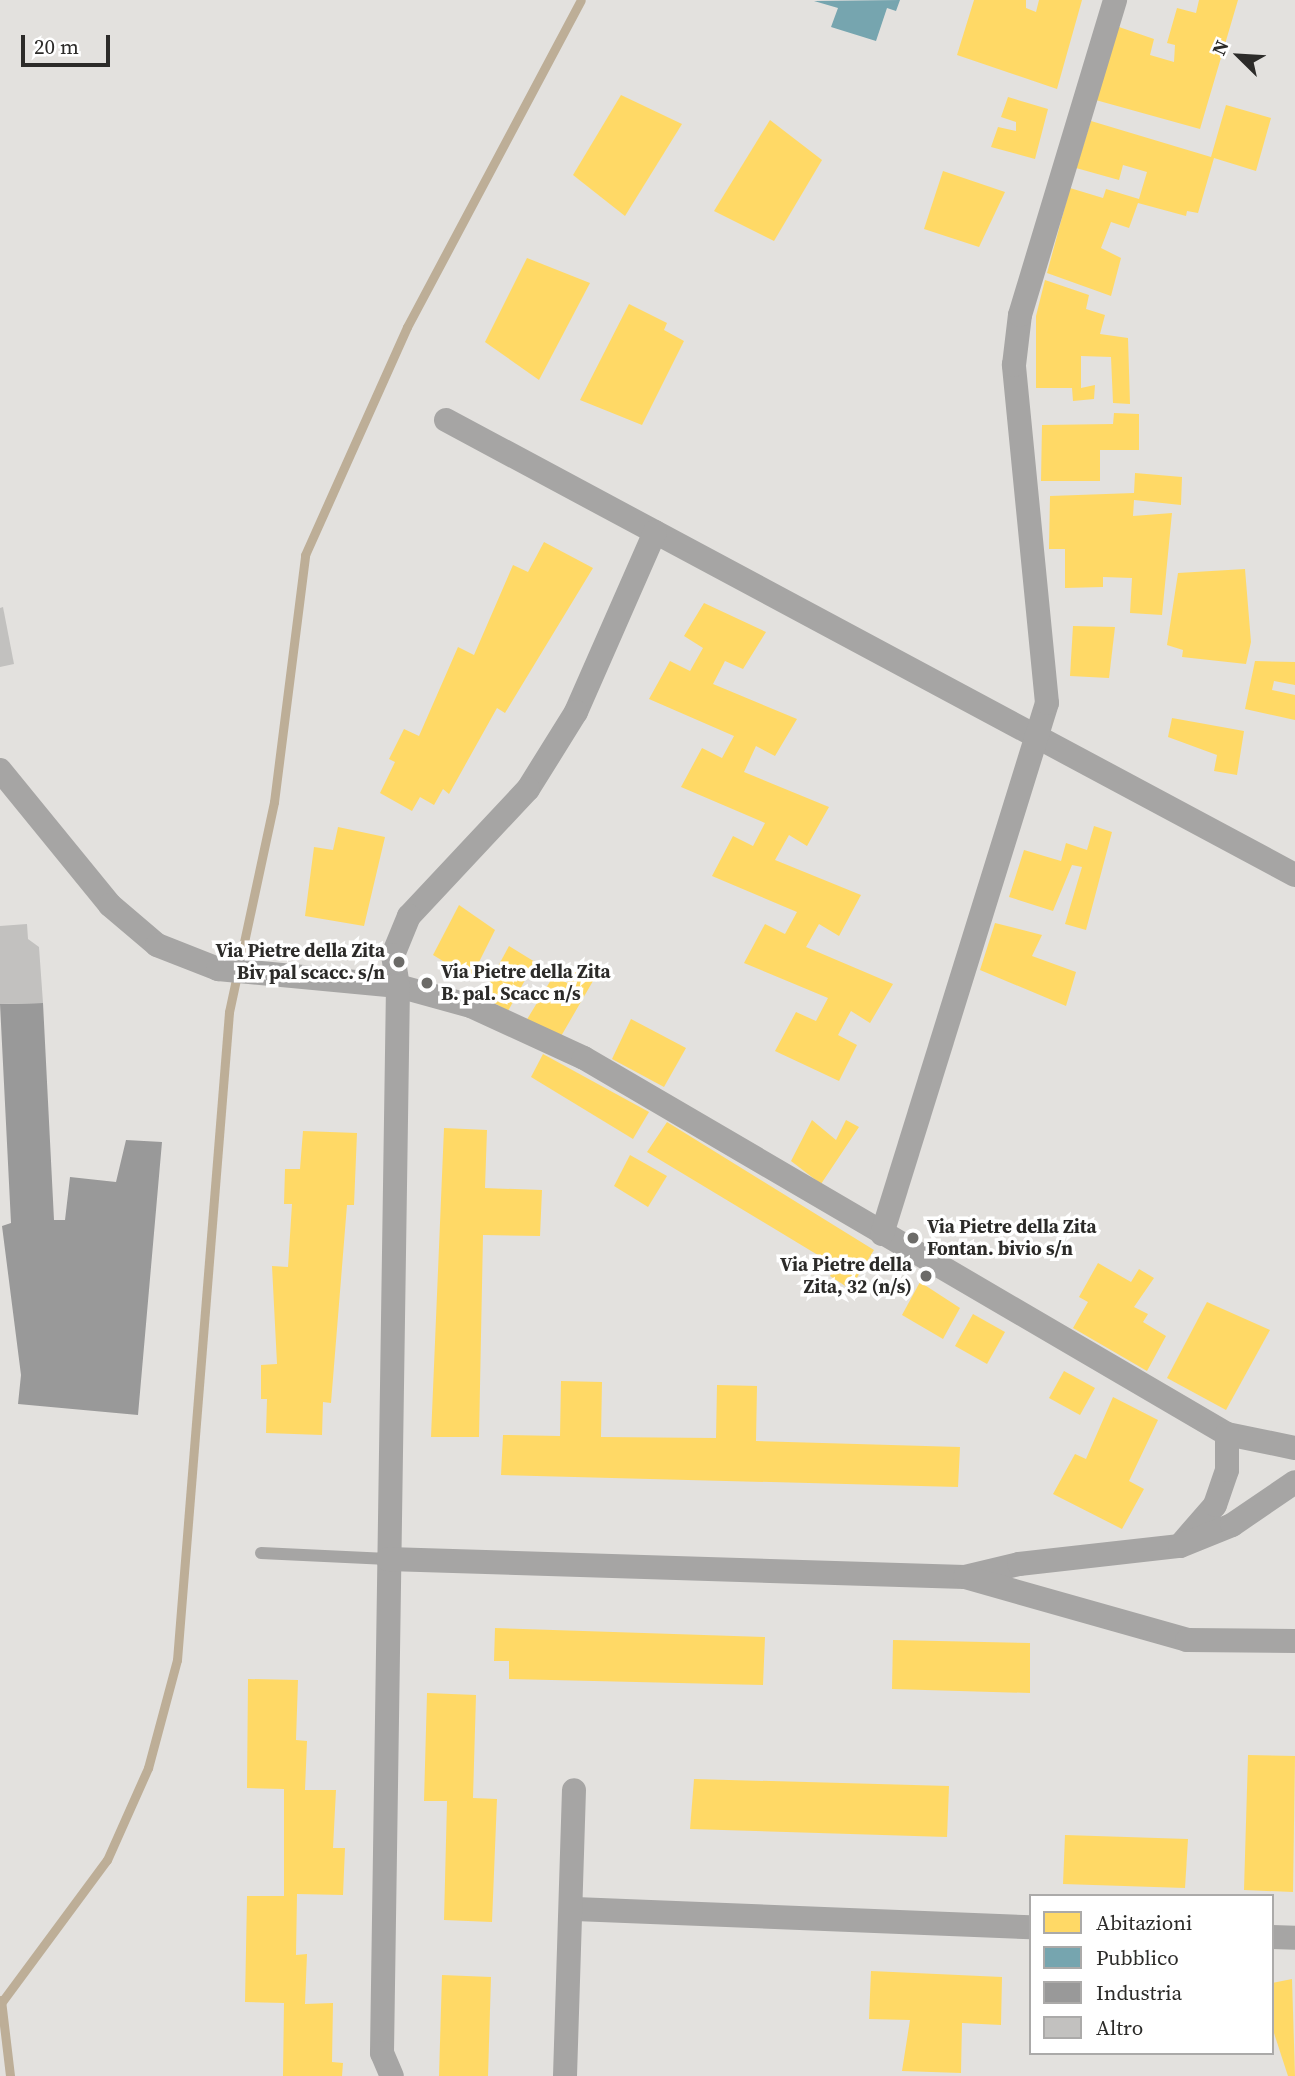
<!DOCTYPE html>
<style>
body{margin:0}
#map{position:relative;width:1295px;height:2076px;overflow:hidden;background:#e3e1de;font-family:"Source Serif 4",serif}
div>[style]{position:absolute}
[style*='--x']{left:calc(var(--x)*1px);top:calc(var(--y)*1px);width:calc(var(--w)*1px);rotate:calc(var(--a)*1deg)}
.homes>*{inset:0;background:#ffd966}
.public>*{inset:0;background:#76a5af}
.industry>*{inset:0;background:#999}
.stream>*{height:9px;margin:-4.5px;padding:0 4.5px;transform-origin:4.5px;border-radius:4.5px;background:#bdae97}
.building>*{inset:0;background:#c2c1bf}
.service>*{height:12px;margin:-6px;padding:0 6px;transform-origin:6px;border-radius:6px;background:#a6a5a4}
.minor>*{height:24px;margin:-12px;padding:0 12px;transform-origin:12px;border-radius:12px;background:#a6a5a4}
.dots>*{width:19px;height:19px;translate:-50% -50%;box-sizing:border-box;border:4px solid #fff;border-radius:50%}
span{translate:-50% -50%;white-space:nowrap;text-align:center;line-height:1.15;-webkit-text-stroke:7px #fff;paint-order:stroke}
.poi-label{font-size:19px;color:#2c2b29;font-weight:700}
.right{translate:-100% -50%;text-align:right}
.left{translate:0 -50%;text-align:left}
.legend{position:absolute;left:1029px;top:1894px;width:245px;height:161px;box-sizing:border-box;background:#fff;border:2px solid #abaaa9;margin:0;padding:9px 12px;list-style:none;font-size:21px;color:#2c2b29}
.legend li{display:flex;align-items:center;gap:14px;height:35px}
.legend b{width:35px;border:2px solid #abaaa9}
.north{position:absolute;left:1204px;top:21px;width:70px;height:70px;-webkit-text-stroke:5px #fff;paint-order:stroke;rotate:294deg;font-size:19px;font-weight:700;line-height:28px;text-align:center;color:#2c2b29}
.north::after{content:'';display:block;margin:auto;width:24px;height:32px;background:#2c2b29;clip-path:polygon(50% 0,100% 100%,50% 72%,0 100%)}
.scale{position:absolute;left:21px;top:35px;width:89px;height:32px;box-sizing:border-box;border:4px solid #2c2b29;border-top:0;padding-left:9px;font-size:21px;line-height:24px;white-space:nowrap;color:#2c2b29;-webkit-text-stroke:5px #fff;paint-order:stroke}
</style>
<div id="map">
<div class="homes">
<i style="clip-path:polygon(974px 0,1026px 0,1026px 8px,1036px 12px,1039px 0,1082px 0,1057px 89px,957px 55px)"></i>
<i style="clip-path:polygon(1199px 0,1238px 0,1200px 129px,1092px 99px,1119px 27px,1154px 39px,1150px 55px,1174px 62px,1175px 45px,1167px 43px,1177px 8px,1196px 13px)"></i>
<i style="clip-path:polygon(621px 95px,682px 124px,625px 216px,573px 175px)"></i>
<i style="clip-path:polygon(1008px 97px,1048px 109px,1035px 159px,991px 147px,998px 127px,1016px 131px,1016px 122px,1001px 117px)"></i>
<i style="clip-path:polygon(1226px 105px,1271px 118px,1256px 171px,1214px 158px,1198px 213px,1187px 211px,1186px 216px,1138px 203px,1129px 228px,1111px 222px,1101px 248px,1121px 258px,1111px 296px,1047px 273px,1070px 188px,1103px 198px,1106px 189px,1139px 199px,1147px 172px,1123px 165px,1119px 180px,1076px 168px,1091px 121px,1211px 157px)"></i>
<i style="clip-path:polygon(770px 120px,822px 160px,774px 241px,714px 211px)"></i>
<i style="clip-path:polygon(943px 171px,1005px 192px,979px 247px,924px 229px)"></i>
<i style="clip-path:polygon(527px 258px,590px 283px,539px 380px,485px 342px)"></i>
<i style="clip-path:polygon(1045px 280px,1089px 295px,1086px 309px,1105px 315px,1100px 334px,1128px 338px,1130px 404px,1113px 403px,1111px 357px,1081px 356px,1081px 388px,1095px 385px,1094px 399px,1073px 401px,1072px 388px,1036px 388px,1036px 316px)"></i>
<i style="clip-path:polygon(629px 304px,667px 323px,664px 330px,684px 341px,642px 425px,580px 400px)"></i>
<i style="clip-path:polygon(1114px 413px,1139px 414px,1139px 450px,1100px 450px,1100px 481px,1041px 481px,1042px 425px,1113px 424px)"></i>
<i style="clip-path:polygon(1135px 473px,1182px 477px,1181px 505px,1134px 500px,1133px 516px,1172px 513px,1162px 615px,1130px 613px,1132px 578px,1103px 577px,1103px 587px,1065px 588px,1065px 549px,1049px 549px,1050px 496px,1134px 493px)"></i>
<i style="clip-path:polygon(544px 542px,593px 568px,505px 713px,497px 708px,449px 794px,443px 789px,434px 805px,420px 797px,412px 811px,380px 793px,395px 762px,389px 759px,404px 729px,419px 736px,458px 647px,474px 655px,513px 565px,528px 572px)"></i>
<i style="clip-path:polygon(1245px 569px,1251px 642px,1246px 664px,1182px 657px,1183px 650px,1167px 645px,1178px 573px)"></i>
<i style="clip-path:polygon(704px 603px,766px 632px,743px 669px,725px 661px,713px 684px,797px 719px,775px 756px,756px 746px,744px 772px,829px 807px,807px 846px,789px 835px,775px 860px,861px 895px,839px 936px,819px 924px,806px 947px,893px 984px,870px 1023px,851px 1011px,847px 1018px,838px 1035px,857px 1045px,839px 1081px,775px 1051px,796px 1012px,816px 1021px,828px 998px,744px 963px,765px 924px,785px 934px,797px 912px,712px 876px,733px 836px,753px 846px,765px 823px,681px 787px,702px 748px,722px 758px,734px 736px,649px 699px,670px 661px,690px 671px,703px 648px,684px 636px)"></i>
<i style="clip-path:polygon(1073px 626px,1115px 627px,1109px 678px,1070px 676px)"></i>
<i style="clip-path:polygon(1255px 661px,1295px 662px,1295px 685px,1274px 681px,1272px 690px,1295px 695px,1295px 720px,1245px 709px)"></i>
<i style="clip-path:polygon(1172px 718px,1244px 731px,1237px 775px,1214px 771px,1217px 755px,1168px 737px)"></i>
<i style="clip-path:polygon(1094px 826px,1112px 832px,1086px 930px,1065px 924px,1082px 867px,1072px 865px,1053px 911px,1009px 897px,1024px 850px,1061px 861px,1066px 843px,1087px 850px)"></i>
<i style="clip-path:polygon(338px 827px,385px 837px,364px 926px,305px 916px,314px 847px,333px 850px)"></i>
<i style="clip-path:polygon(459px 905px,495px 930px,471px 978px,433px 955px)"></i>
<i style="clip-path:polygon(995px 923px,1042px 935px,1032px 956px,1076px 972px,1066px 1006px,980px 970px)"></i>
<i style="clip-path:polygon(509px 946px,535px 962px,508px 1011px,482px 996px)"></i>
<i style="clip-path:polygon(573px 971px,593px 981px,560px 1038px,526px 1021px,554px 975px,567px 983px)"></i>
<i style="clip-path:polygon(631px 1019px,686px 1048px,664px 1087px,612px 1059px)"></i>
<i style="clip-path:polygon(543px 1054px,649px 1112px,633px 1139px,531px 1077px)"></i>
<i style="clip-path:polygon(812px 1120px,836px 1140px,846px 1120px,859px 1127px,821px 1184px,791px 1161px)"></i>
<i style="clip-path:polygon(667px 1122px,874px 1250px,850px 1289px,830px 1276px,836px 1266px,647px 1152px)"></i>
<i style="clip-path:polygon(444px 1128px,487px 1130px,485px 1188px,542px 1190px,540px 1236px,483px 1235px,479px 1437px,431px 1437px)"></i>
<i style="clip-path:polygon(303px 1131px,357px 1133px,354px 1205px,347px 1205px,331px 1403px,323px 1402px,322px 1435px,266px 1433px,267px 1399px,261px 1399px,261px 1365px,277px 1364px,272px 1266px,288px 1267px,292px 1204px,284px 1204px,285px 1169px,300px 1169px)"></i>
<i style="clip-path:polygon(630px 1155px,667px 1176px,648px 1207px,614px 1186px)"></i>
<i style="clip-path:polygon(1098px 1263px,1131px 1282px,1139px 1269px,1154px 1278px,1134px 1307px,1148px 1314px,1143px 1322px,1166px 1336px,1147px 1371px,1073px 1328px,1088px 1302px,1079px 1297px)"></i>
<i style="clip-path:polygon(920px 1282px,960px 1308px,943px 1339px,902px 1315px)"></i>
<i style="clip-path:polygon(1207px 1302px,1270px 1330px,1226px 1410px,1167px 1378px)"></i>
<i style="clip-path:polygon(973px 1314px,1005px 1332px,987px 1364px,955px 1346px)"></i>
<i style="clip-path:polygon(1064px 1371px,1095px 1388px,1080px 1415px,1049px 1398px)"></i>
<i style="clip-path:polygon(561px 1381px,602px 1382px,601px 1437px,716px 1438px,717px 1385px,757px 1386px,756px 1441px,960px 1447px,958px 1487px,501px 1475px,503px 1435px,560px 1436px)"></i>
<i style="clip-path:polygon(1113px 1397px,1158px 1420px,1129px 1481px,1144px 1489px,1122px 1529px,1053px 1494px,1075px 1454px,1086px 1459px)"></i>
<i style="clip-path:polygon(495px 1628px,765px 1637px,763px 1685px,509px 1679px,509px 1661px,494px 1661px)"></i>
<i style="clip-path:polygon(893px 1640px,1030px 1643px,1030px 1693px,892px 1689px)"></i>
<i style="clip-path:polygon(248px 1679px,298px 1680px,296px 1740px,307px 1741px,305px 1790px,336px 1790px,333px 1848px,345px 1848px,343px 1895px,297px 1894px,296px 1955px,307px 1954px,305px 2004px,333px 2003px,332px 2062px,343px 2063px,342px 2076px,283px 2076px,284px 2003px,245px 2002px,247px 1896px,284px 1896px,284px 1789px,247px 1788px)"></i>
<i style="clip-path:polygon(427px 1693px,476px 1695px,473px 1798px,497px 1799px,492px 1922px,444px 1920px,447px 1801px,424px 1801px)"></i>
<i style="clip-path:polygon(1248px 1755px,1295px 1756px,1293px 1892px,1244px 1890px)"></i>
<i style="clip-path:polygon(694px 1779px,949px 1786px,947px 1837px,690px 1829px)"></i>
<i style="clip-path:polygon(1065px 1835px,1188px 1839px,1185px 1888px,1063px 1884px)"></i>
<i style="clip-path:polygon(871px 1971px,1002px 1977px,1001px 2025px,962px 2023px,961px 2073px,902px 2071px,910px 2020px,869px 2019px)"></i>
<i style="clip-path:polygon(442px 1975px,491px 1977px,488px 2076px,439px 2076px)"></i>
<i style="clip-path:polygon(1292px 1979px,1295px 2076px,1288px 2076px,1272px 2027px,1272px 1983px)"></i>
</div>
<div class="public">
<i style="clip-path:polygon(900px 0,896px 11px,887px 8px,876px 41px,831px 27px,838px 8px,814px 1px)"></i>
</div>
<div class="industry">
<i style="clip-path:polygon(43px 1003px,54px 1220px,65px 1220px,70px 1177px,116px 1182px,126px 1140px,162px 1142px,138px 1415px,18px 1404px,21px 1375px,2px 1226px,11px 1223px,0 1004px)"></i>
</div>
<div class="stream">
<i style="--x:1;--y:2000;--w:77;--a:83.2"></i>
<i style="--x:1;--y:2003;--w:178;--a:-53.5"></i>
<i style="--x:107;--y:1860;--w:101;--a:-66"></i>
<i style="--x:148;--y:1768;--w:112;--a:-75"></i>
<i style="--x:177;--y:1660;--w:650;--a:-85.41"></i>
<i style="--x:229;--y:1012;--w:215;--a:-77.9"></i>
<i style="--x:274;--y:802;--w:249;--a:-82.8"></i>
<i style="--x:305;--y:555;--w:250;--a:-65.9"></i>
<i style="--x:407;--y:327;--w:370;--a:-62"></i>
</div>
<div class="building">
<i style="clip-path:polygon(3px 607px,14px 664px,0 667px,0 608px)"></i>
<i style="clip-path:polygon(27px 924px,28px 939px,39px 947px,43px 1003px,0 1004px,0 926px)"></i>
</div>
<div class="service">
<i style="--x:261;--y:1553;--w:127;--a:2.7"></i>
</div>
<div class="minor">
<i style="--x:446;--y:420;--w:963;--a:28.19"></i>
<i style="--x:655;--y:532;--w:197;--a:113.7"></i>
<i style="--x:576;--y:712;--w:91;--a:121.9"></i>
<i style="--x:528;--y:789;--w:174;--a:133.1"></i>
<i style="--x:409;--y:916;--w:42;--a:112.3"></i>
<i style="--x:393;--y:955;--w:31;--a:81"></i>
<i style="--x:398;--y:986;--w:76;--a:15.3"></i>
<i style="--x:471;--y:1006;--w:124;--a:24.7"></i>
<i style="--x:584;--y:1058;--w:745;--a:30.32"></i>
<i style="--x:1227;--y:1434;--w:69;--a:11.6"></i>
<i style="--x:0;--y:770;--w:174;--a:50.8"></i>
<i style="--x:110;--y:905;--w:62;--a:40.4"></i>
<i style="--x:157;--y:945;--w:66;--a:21.5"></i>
<i style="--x:218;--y:969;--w:181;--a:5.4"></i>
<i style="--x:398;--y:986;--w:1067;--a:90.86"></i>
<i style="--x:382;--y:2053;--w:25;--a:67"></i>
<i style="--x:882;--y:1234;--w:556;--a:-72.74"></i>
<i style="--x:1047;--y:703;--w:340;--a:-95.6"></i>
<i style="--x:1014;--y:365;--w:50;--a:-83.2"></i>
<i style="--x:1020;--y:315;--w:329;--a:-73.2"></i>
<i style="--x:1182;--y:1543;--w:50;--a:-49"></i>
<i style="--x:1215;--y:1505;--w:37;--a:-71"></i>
<i style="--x:1227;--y:1470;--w:36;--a:-90"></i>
<i style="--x:388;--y:1559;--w:577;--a:1.79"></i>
<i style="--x:965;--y:1577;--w:56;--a:-13.5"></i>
<i style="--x:1019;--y:1564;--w:162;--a:-6.4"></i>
<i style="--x:1180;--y:1546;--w:56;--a:-22"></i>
<i style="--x:1232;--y:1525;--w:76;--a:-34.3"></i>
<i style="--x:965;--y:1577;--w:231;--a:15.8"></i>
<i style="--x:1187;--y:1640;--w:108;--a:0.5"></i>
<i style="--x:575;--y:1909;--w:456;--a:2.3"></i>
<i style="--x:1272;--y:1937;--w:23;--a:2"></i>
<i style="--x:565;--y:2076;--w:286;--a:-88.2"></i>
</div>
<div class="dots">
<i style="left:399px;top:962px;background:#6c6b68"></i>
<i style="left:427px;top:983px;background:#6c6b68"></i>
<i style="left:913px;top:1238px;background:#6c6b68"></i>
<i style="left:926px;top:1276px;background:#6c6b68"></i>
</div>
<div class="poi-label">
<span class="right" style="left:385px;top:962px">Via Pietre della Zita<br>Biv pal scacc. s/n</span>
<span class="left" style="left:441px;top:983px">Via Pietre della Zita<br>B. pal. Scacc n/s</span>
<span class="left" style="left:927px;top:1238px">Via Pietre della Zita<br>Fontan. bivio s/n</span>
<span class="right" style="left:912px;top:1276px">Via Pietre della<br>Zita, 32 (n/s)</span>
</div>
<ul class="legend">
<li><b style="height:19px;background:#ffd966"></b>Abitazioni</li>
<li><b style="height:19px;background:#76a5af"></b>Pubblico</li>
<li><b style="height:19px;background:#999"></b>Industria</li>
<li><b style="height:19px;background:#c2c1bf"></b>Altro</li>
</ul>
<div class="north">N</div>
<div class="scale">20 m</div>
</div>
